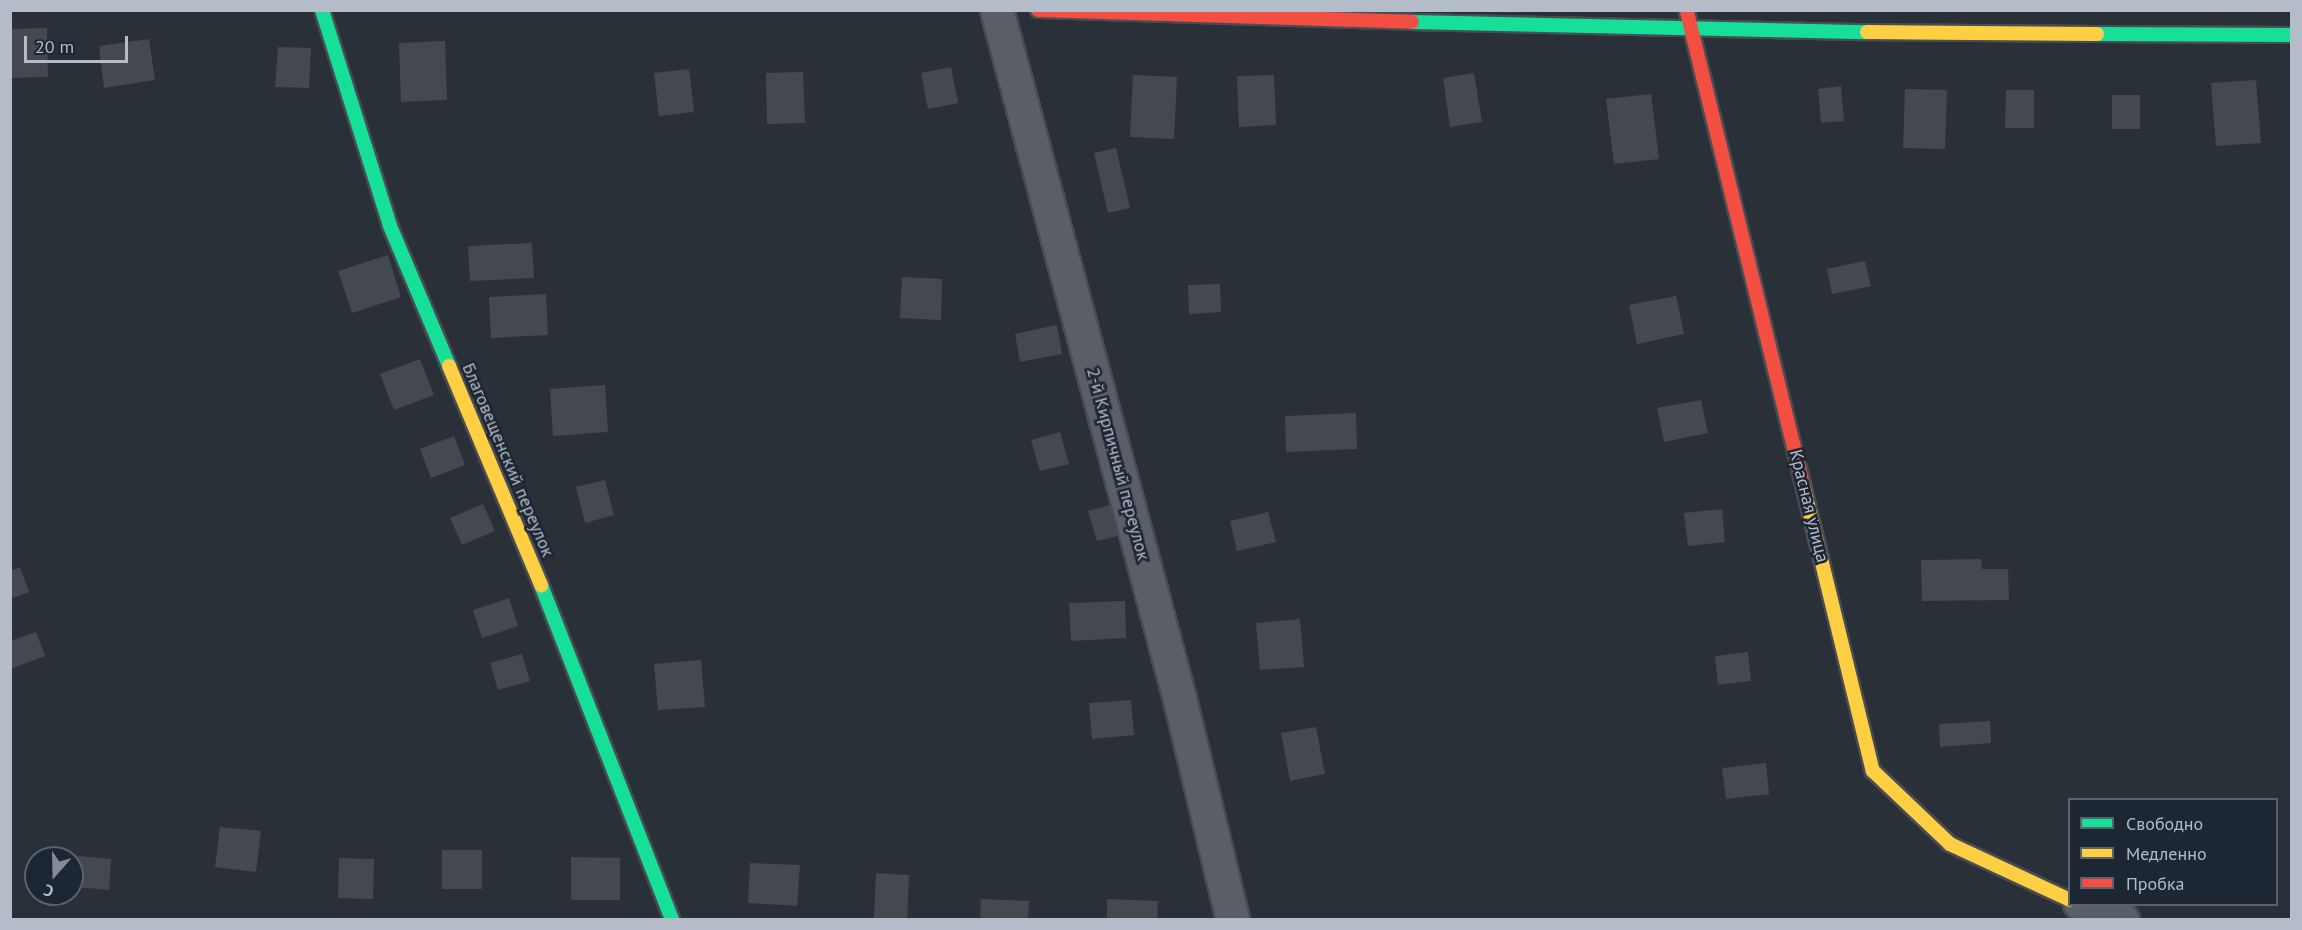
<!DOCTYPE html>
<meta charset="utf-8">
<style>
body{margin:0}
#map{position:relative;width:2302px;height:930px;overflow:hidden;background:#2a3038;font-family:"PT Sans",sans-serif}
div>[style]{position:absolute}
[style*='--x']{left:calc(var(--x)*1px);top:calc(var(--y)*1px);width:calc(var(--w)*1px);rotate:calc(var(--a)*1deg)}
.building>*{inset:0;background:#444950}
.roads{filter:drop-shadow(2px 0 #484c53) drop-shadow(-2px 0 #484c53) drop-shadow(0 2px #484c53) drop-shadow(0 -2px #484c53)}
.street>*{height:32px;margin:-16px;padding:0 16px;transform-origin:16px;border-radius:16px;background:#5a5e66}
.fast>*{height:14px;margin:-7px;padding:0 7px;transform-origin:7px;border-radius:7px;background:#16e098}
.slow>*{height:14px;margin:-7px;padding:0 7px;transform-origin:7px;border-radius:7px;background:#ffcf43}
.jam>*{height:14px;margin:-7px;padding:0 7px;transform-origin:7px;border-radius:7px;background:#f24e42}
span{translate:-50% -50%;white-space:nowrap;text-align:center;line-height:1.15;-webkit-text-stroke:5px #1d2633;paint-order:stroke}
.street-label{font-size:18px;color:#b4bcc9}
.frame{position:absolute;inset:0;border:12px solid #b4bcc9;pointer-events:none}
.legend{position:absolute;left:2068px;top:798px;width:210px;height:108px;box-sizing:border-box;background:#1d2633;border:2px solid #59626f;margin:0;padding:8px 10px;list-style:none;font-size:18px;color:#b4bcc9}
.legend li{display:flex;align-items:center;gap:12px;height:30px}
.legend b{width:30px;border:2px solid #59626f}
.north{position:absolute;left:24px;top:846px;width:60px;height:60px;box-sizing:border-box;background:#1d2633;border:2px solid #59626f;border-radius:50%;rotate:200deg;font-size:16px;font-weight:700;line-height:24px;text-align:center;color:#b4bcc9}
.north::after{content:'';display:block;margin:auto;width:21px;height:27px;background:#848b96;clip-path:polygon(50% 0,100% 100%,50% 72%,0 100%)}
.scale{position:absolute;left:24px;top:36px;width:104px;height:27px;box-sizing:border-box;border:3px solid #b4bcc9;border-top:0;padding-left:8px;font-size:18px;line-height:21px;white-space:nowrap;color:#b4bcc9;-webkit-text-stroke:4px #1d2633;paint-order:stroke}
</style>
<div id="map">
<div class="building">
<i style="clip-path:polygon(47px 28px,48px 77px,11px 78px,10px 29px)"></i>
<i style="clip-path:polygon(149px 39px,155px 80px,104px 88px,99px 46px)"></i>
<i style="clip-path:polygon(445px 41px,447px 100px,401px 102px,399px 43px)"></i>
<i style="clip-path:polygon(278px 47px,311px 48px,309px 88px,275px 87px)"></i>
<i style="clip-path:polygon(951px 67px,958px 103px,928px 109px,921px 73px)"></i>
<i style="clip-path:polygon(689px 69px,694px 112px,659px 116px,654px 73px)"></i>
<i style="clip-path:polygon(803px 72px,805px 123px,767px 124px,766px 73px)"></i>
<i style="clip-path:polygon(1474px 73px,1482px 122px,1450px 127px,1443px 78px)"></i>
<i style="clip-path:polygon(1133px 75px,1177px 77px,1174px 139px,1130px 137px)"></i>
<i style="clip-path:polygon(1274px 75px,1276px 125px,1239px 127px,1237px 76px)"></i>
<i style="clip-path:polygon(2256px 80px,2261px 143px,2216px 146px,2211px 83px)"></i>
<i style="clip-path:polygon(1841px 86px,1844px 121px,1821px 123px,1818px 89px)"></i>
<i style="clip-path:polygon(1905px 89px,1947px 90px,1945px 149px,1903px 148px)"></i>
<i style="clip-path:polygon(2006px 90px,2034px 90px,2034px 128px,2005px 128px)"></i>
<i style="clip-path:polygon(1651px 94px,1659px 159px,1614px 164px,1606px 99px)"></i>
<i style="clip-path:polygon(2112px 95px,2140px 95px,2140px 129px,2112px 129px)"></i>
<i style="clip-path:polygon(1116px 148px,1130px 208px,1108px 213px,1094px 153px)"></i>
<i style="clip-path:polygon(532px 243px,534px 278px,470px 281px,468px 246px)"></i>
<i style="clip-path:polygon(388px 255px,401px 297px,352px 313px,338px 271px)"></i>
<i style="clip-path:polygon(1865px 261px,1871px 286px,1832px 294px,1827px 269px)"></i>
<i style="clip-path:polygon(902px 277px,942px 279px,941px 320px,900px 318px)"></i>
<i style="clip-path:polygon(1220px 284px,1221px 312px,1189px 314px,1188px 285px)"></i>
<i style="clip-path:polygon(546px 294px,548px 335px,491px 338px,489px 297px)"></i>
<i style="clip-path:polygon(1676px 296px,1684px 334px,1637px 344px,1629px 305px)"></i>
<i style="clip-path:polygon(1057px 325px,1062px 354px,1020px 362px,1015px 334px)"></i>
<i style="clip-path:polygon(420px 359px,434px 395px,394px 410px,380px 374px)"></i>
<i style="clip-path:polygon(605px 385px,608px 432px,553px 436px,550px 389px)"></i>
<i style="clip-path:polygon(1701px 400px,1708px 433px,1664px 442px,1657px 408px)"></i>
<i style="clip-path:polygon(1356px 413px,1357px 449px,1286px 452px,1285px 416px)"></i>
<i style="clip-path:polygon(1060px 432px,1069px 464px,1040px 471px,1031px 440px)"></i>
<i style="clip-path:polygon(454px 436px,465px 465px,431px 478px,420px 449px)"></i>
<i style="clip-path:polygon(605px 480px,614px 515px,585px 523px,576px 487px)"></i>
<i style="clip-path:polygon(1117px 503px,1126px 534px,1097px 541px,1088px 511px)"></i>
<i style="clip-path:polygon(483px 504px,495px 531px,462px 545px,450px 518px)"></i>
<i style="clip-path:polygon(1722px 509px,1725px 542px,1688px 546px,1684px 513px)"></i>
<i style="clip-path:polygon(1268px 512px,1276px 542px,1237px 551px,1230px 521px)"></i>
<i style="clip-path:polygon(1981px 559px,1982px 569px,2008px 569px,2009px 600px,1922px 601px,1921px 560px)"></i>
<i style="clip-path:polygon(20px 567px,29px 592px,10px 599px,10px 571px)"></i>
<i style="clip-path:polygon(509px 598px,518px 626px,482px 638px,473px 610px)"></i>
<i style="clip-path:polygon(1125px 601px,1126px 638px,1071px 641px,1069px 603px)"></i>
<i style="clip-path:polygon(1300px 619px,1304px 667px,1260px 670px,1256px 623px)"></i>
<i style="clip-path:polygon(36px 632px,45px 656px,10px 669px,10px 641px)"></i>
<i style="clip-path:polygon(1748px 652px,1751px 681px,1718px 685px,1715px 656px)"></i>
<i style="clip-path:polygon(522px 654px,530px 681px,498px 690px,490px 663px)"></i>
<i style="clip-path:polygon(701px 660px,705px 707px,658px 710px,654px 664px)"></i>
<i style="clip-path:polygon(1131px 700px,1134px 735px,1092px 739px,1089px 703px)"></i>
<i style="clip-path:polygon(1990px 721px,1991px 743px,1940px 747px,1939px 724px)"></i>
<i style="clip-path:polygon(1316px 727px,1325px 774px,1290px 781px,1281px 733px)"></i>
<i style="clip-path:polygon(1766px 763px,1769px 794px,1726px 799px,1722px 768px)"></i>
<i style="clip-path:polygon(220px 827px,261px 831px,256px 872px,215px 867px)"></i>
<i style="clip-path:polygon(442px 850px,482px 850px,482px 889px,442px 889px)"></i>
<i style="clip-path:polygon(78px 856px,111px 859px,109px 890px,75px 887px)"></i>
<i style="clip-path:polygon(571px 857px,620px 858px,620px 900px,571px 900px)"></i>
<i style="clip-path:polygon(339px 858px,374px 859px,373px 899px,338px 898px)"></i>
<i style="clip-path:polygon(750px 863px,800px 865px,797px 906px,748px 903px)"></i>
<i style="clip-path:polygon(876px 873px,909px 875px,907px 920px,874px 920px)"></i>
<i style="clip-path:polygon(981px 899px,1029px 901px,1028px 920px,980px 920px)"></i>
<i style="clip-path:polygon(1107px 899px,1158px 901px,1157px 920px,1107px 920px)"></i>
</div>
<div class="roads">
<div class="street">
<i style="--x:997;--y:10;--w:713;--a:75.13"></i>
<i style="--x:1180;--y:699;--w:227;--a:76.5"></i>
<i style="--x:2080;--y:904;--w:46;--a:20.4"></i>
</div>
<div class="fast">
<i style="--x:322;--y:10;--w:226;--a:72.5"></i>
<i style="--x:390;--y:226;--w:152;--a:67.1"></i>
<i style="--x:1412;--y:22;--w:455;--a:1.3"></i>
<i style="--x:2097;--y:34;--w:195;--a:0.3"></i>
<i style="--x:541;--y:585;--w:360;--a:68.6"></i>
</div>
<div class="slow">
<i style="--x:1867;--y:32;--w:230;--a:0.5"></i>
<i style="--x:449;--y:366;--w:238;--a:67.2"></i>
<i style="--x:1804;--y:489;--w:290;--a:76.3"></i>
<i style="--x:1873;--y:771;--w:106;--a:43.5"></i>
<i style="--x:1950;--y:844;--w:132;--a:25"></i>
</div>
<div class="jam">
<i style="--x:1038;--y:10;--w:374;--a:1.8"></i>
<i style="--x:1687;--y:12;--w:491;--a:76.2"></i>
</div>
</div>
<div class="street-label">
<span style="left:508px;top:460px;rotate:67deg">Благовещенский переулок</span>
<span style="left:1118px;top:464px;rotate:75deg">2-й Кирпичный переулок</span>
<span style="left:1809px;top:506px;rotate:76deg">Красная улица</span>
</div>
<div class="frame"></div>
<ul class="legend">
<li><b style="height:8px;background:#16e098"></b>Свободно</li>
<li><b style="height:8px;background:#ffcf43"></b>Медленно</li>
<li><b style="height:8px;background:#f24e42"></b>Пробка</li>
</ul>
<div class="north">С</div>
<div class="scale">20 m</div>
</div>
